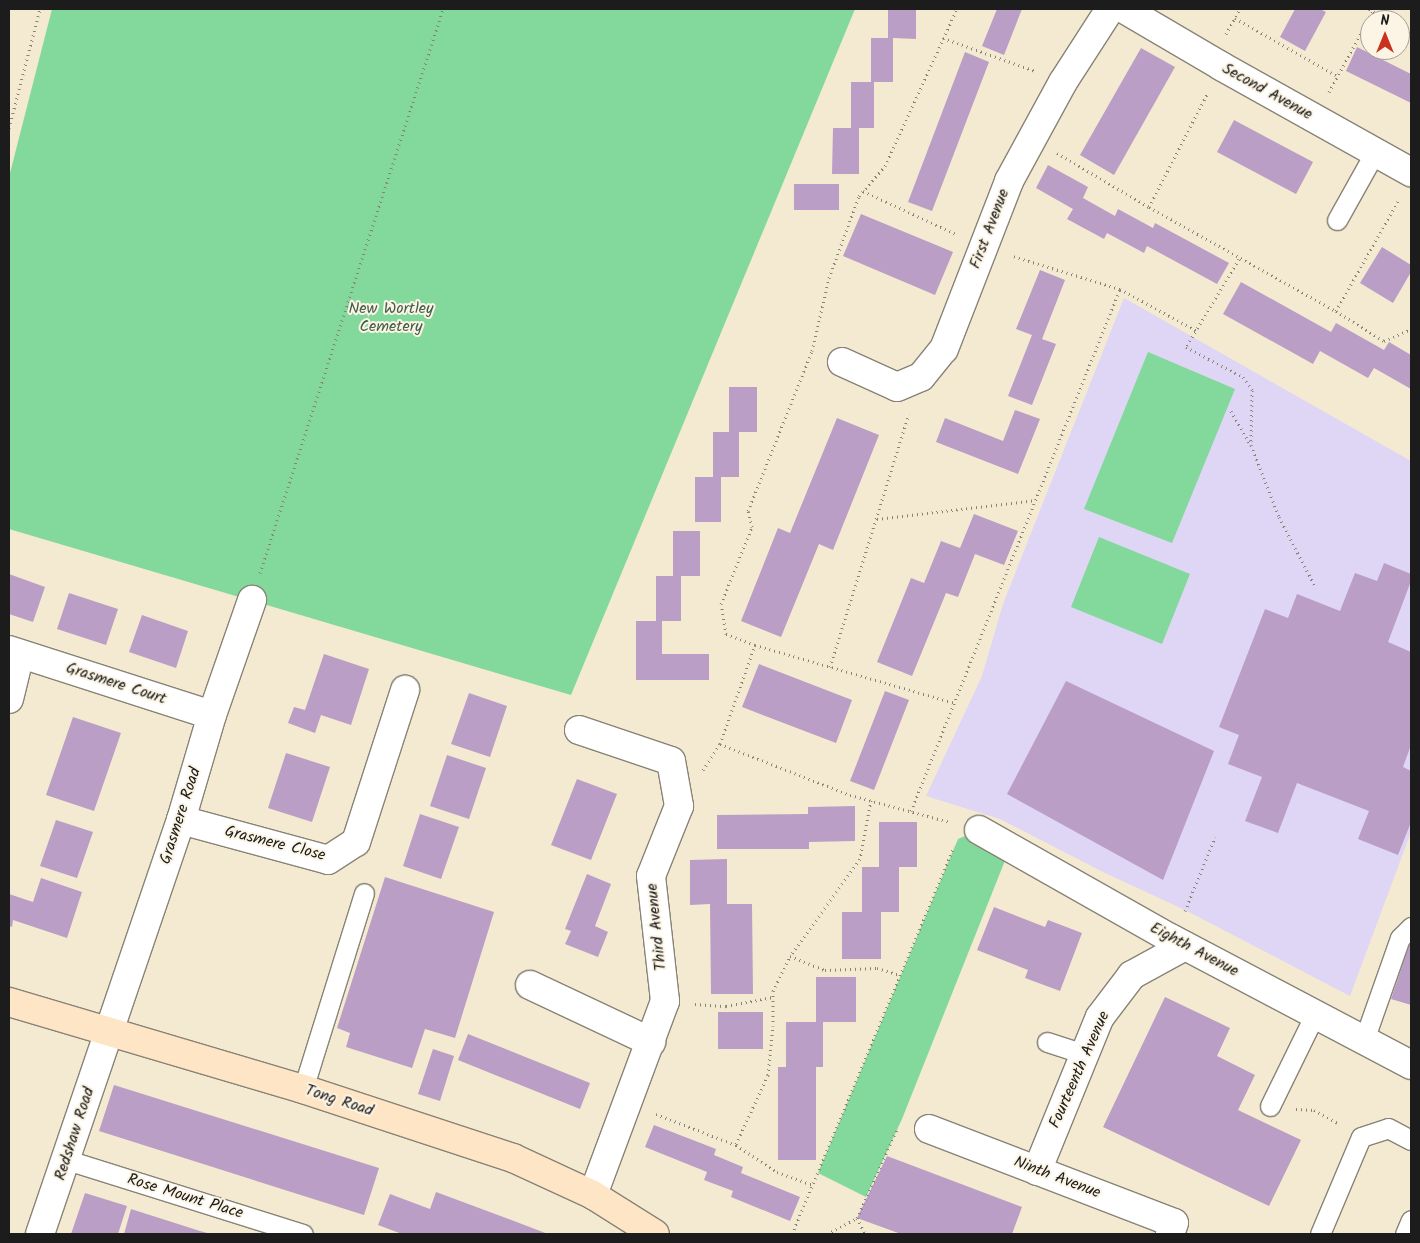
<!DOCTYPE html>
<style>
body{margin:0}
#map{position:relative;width:1420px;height:1243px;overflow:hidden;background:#f4ead1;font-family:Kalam,sans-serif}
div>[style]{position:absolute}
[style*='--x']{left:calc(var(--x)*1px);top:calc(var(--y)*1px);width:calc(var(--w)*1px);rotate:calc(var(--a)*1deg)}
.built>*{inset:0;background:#dfd5f5}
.green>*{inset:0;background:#83d89c}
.building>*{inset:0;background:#ba9ec5}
.path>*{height:3px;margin-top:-1.5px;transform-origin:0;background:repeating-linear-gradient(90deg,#888376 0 1px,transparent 0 5px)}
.roads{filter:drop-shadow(1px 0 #888376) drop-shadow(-1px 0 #888376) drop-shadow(0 1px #888376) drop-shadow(0 -1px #888376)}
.lane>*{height:19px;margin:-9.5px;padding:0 9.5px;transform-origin:9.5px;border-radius:9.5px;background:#fff}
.street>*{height:28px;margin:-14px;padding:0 14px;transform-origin:14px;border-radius:14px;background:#fff}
.secondary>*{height:28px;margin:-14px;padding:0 14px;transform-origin:14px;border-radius:14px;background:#fee5c5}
span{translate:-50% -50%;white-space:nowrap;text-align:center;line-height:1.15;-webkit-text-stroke:4px #fcf5e5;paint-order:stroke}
.street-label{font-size:16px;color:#1c1c1c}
.park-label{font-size:16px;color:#405e49}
.frame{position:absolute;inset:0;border:10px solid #1c1c1c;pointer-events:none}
.north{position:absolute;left:1360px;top:10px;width:50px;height:50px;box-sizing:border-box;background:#fcf5e5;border:1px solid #a29e95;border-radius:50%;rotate:0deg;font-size:14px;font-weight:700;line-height:20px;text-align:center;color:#1c1c1c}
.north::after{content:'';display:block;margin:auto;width:18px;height:22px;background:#c8321e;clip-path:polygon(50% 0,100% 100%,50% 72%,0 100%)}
</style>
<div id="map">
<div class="built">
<i style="clip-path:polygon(1124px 298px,1411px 461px,1411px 832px,1350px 996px,1185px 910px,1105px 873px,1000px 819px,926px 796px,982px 676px,1003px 604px)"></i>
</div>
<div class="green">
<i style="clip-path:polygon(52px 9px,855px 9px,571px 695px,9px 529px,9px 177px)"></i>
<i style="clip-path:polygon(1148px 352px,1235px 389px,1172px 543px,1084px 509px)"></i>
<i style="clip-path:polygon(1099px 537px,1190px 574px,1162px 644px,1071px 607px)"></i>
<i style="clip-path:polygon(979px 830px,1010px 848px,902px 1119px,866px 1197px,818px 1173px,958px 839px)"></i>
</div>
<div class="building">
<i style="clip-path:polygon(888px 9px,916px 9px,916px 39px,893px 38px,893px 82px,874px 82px,874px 128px,859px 128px,859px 174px,832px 174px,833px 128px,851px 128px,851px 82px,871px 82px,871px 38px,888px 38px)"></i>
<i style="clip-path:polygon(997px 9px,1022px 9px,1004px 55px,982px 46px)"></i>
<i style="clip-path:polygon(1295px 9px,1320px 9px,1326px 12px,1305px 51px,1280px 37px)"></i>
<i style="clip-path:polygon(1357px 47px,1411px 74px,1411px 103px,1346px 71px)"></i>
<i style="clip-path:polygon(1141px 48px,1175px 67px,1114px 175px,1080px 155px)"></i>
<i style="clip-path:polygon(965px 52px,989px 62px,932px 211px,908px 202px)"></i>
<i style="clip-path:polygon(1234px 120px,1313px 162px,1296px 194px,1217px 152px)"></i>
<i style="clip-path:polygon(1048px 165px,1088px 187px,1083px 198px,1115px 216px,1118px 209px,1153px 228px,1155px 223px,1229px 263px,1217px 284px,1147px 246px,1144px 253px,1107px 233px,1104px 239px,1067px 219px,1073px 209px,1036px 188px)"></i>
<i style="clip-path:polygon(794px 184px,839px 184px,839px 210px,794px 210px)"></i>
<i style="clip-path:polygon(861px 214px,953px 252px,935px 295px,843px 256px)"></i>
<i style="clip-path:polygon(1382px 247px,1411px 265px,1411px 272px,1393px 303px,1360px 283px)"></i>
<i style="clip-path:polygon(1040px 270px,1065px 280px,1042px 339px,1056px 344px,1032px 405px,1008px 396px,1032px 335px,1016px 329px)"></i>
<i style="clip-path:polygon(1241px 282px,1331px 332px,1336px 323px,1384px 350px,1389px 342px,1411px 355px,1411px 389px,1374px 368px,1368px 378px,1320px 351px,1313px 364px,1223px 314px)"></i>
<i style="clip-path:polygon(729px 387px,757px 387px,757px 432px,739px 432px,739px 477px,721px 477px,721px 522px,695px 522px,695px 477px,713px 477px,713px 432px,729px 432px)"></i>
<i style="clip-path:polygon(1015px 410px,1040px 419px,1018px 474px,936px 442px,945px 418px,1003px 441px)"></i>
<i style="clip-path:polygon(837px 418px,879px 435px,833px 550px,819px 544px,781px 637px,741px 621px,778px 528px,790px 533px)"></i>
<i style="clip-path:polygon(974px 514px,1018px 531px,1004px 565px,975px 554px,958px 597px,946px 593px,912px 676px,877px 662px,911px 578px,924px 583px,941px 541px,960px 548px)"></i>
<i style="clip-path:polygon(673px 531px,700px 531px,700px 576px,681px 576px,681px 621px,662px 621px,662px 654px,709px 654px,709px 680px,636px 680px,636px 621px,656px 621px,656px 576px,673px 576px)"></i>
<i style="clip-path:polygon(1384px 563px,1411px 574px,1411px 581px,1388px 642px,1411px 652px,1411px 745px,1403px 767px,1411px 771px,1411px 822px,1398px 855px,1358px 839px,1369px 811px,1297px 783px,1278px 833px,1245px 821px,1262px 777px,1228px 764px,1239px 735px,1219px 727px,1265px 609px,1288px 618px,1297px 594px,1340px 611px,1355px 573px,1377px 581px)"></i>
<i style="clip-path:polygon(9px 574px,45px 587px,33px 622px,9px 614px)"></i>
<i style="clip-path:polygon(69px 593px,118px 609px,106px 645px,57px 629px)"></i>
<i style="clip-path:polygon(142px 615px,188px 631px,176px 668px,129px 652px)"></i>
<i style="clip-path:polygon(324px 654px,369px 669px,351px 725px,321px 715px,315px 733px,288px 723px,294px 707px,305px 710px)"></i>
<i style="clip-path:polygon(759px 664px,852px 700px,836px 743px,742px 707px)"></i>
<i style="clip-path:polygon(1066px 681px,1214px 751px,1163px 880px,1007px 794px)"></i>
<i style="clip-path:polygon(885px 691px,909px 700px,874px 790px,850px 781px)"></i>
<i style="clip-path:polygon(469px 693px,507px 706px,490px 757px,451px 744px)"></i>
<i style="clip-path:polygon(73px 717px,121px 733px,94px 811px,46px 795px)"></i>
<i style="clip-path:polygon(286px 753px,330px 767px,312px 822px,268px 808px)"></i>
<i style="clip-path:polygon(447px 755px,486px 768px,469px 819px,430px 806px)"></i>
<i style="clip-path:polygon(577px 779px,617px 794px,591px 860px,551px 845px)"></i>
<i style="clip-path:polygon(855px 806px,855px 841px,809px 842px,809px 849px,717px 849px,717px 815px,808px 814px,808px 807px)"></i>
<i style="clip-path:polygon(420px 814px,459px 827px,441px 879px,403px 866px)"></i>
<i style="clip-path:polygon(56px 820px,93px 832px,77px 878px,40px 866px)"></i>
<i style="clip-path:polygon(879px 822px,917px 822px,917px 867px,899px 867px,899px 912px,881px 912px,881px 959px,842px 959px,842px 912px,862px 912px,862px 867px,879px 867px)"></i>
<i style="clip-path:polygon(727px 859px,727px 904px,752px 904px,753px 994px,711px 994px,710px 904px,690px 905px,690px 860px)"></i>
<i style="clip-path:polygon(587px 874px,611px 884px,595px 926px,608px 932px,598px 957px,565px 944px,571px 931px,565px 929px)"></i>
<i style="clip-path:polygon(385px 877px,494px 912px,455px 1038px,425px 1029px,412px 1068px,346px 1047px,350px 1033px,337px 1028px)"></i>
<i style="clip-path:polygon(41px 878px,82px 892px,67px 938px,13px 920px,12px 927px,9px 926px,9px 894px,33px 902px)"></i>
<i style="clip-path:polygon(994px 907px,1045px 927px,1048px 920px,1082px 933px,1060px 991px,1025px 978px,1028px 970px,977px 950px)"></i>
<i style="clip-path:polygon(1410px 943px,1411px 944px,1411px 1005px,1391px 999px)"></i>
<i style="clip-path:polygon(816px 977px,856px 977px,856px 1022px,823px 1022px,823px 1067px,816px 1067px,816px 1160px,778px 1160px,778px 1067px,786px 1067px,786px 1022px,816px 1022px)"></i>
<i style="clip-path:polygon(1165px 997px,1230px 1028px,1217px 1056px,1255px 1075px,1238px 1110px,1301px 1140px,1269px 1206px,1103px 1127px)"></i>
<i style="clip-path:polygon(718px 1012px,763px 1012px,763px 1049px,718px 1049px)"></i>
<i style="clip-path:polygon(468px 1034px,590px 1083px,580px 1109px,458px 1060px)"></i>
<i style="clip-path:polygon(433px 1049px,454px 1056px,440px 1101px,418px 1094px)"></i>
<i style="clip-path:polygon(114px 1085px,379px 1168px,364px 1215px,99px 1131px)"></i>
<i style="clip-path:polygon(654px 1125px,716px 1149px,714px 1155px,743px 1167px,741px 1173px,800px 1197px,790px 1221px,731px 1197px,733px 1191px,704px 1180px,707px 1172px,645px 1147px)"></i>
<i style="clip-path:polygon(887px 1156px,1022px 1207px,1012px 1234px,901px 1234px,857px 1218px)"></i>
<i style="clip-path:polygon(436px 1192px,514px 1221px,548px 1234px,402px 1234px,378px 1225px,390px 1194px,430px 1209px)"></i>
<i style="clip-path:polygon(85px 1193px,127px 1206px,118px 1234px,71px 1234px)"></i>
<i style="clip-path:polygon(131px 1209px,200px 1231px,211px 1234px,124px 1234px)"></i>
</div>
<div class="path">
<i style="--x:1369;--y:9;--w:21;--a:31"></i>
<i style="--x:1235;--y:18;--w:117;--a:29.6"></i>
<i style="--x:1400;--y:28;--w:12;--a:24"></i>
<i style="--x:1226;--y:34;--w:29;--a:-61"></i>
<i style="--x:943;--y:38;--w:98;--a:19.7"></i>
<i style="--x:1329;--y:92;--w:92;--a:-61.5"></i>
<i style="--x:9;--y:128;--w:123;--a:-75.4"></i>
<i style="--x:1057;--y:153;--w:107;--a:30.4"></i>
<i style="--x:1149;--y:207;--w:127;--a:-62.8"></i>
<i style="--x:863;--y:191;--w:102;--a:24.8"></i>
<i style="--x:1149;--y:207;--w:214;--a:29.1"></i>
<i style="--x:1336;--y:311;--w:57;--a:32"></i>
<i style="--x:1384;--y:341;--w:30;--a:-24"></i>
<i style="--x:1239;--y:259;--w:103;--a:121.1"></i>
<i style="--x:1186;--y:347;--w:64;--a:27.8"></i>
<i style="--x:1243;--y:377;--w:16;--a:55"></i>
<i style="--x:1252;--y:390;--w:55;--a:91"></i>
<i style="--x:1120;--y:289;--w:88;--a:28.6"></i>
<i style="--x:1336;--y:311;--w:129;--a:-60.6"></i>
<i style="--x:1231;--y:411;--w:39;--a:60"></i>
<i style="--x:1251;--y:445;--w:77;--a:68.7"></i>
<i style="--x:1279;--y:517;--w:80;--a:62.5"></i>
<i style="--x:877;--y:519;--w:160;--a:-6.8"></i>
<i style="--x:260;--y:573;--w:593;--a:-72.02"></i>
<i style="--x:755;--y:645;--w:208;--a:16.2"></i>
<i style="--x:830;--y:667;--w:265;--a:-72.7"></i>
<i style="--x:720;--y:744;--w:140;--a:21.4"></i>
<i style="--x:850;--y:795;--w:104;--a:15.1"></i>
<i style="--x:703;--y:770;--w:31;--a:-57"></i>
<i style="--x:720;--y:744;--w:105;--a:-70.5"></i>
<i style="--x:755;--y:645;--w:31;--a:-159"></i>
<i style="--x:726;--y:634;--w:30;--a:-99"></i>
<i style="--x:721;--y:604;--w:83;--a:-68.1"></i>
<i style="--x:752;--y:527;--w:16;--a:-104"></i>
<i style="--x:748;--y:511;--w:172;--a:-68.2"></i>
<i style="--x:812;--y:351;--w:75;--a:-76.9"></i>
<i style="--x:829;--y:278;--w:87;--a:-69.9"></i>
<i style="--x:859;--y:196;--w:40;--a:-49"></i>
<i style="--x:885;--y:166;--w:173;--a:-65.4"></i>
<i style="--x:871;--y:800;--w:60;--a:100.6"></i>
<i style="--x:860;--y:859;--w:120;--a:125.8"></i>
<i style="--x:790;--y:956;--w:38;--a:22"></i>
<i style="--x:825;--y:970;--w:52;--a:-2.2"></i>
<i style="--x:877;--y:968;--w:24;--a:17"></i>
<i style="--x:911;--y:811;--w:562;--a:-68.18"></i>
<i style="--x:1120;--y:289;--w:112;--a:-162.9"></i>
<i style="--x:1185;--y:911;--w:80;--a:-67.9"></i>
<i style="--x:695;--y:1004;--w:31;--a:4"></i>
<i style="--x:726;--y:1006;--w:48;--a:-10.8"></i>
<i style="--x:1296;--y:1109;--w:18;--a:3"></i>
<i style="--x:1314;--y:1110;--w:29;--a:29"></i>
<i style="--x:656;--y:1114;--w:86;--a:21.2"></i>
<i style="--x:736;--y:1145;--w:49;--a:33.4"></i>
<i style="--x:777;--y:1172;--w:38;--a:20"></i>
<i style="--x:736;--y:1144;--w:76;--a:-65.1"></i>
<i style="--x:768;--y:1075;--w:49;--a:-84.2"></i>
<i style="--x:773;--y:1026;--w:35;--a:-90"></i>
<i style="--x:773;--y:991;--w:39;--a:-64"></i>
<i style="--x:857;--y:1218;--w:18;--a:63"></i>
<i style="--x:792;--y:1234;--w:420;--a:-67.3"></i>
<i style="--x:827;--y:1234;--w:34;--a:-28"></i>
<i style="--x:857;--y:1218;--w:98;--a:-65.8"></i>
</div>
<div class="roads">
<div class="lane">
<i style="--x:1337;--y:220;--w:78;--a:-60.8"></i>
<i style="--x:1364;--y:1040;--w:108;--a:-70.6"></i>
<i style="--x:1400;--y:938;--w:16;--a:-45"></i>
<i style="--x:1047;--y:1042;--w:40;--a:18"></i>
<i style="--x:303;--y:1089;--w:205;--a:-72.7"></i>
<i style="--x:1270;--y:1106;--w:102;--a:-63.9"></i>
<i style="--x:67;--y:1160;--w:247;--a:17.4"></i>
<i style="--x:1320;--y:1234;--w:105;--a:-67.1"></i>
<i style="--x:1361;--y:1137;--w:28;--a:-18"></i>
<i style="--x:1388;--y:1128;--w:26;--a:28"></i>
<i style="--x:1405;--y:1234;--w:15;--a:-67"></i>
</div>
<div class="street">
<i style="--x:1124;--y:9;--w:113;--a:30.4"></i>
<i style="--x:1221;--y:66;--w:218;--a:29.2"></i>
<i style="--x:842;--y:362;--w:60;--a:24.4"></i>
<i style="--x:897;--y:387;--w:26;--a:-23"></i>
<i style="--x:921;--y:377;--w:36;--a:-51"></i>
<i style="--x:944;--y:349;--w:180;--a:-68.8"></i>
<i style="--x:1009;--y:181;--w:113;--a:-61.4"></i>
<i style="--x:1063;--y:82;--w:87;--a:-57.2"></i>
<i style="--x:9;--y:650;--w:213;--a:17.8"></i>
<i style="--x:9;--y:699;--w:46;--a:-76.3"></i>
<i style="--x:579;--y:730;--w:97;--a:18.6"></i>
<i style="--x:671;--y:761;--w:46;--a:79.9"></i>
<i style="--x:679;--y:806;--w:75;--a:111.8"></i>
<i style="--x:651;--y:876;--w:126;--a:83.6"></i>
<i style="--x:665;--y:1001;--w:207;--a:110.4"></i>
<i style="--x:181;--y:820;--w:152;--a:15.2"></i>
<i style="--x:328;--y:860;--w:33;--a:-33"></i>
<i style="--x:356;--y:842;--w:160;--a:-72.1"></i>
<i style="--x:979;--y:830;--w:222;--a:29.5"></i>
<i style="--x:1172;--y:939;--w:270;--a:27.8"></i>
<i style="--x:530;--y:985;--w:134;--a:25.2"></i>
<i style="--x:929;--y:1129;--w:262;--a:21"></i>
<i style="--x:1174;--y:1223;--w:12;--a:110"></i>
<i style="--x:1037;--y:1171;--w:166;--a:-67.8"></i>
<i style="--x:1100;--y:1017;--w:53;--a:-52.7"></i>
<i style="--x:1132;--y:975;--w:60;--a:-28.7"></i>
<i style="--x:40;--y:1234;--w:437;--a:-71.2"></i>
<i style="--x:181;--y:820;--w:109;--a:-73.6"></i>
<i style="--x:212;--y:715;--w:122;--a:-70.8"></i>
</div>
<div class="secondary">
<i style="--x:9;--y:1002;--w:307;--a:16.5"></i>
<i style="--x:303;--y:1089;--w:221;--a:18.2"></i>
<i style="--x:513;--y:1158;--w:88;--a:24.8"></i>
<i style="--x:593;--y:1195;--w:73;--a:32.2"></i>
</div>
</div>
<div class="street-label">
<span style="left:1267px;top:92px;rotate:29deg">Second Avenue</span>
<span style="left:990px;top:229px;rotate:-69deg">First Avenue</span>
<span style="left:116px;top:684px;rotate:18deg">Grasmere Court</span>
<span style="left:181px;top:816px;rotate:-72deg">Grasmere Road</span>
<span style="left:275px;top:844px;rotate:14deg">Grasmere Close</span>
<span style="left:657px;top:927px;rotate:-96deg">Third Avenue</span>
<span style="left:1194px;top:950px;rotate:28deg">Eighth Avenue</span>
<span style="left:1080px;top:1070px;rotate:-66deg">Fourteenth Avenue</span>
<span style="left:339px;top:1101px;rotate:18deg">Tong Road</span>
<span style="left:75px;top:1134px;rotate:-72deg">Redshaw Road</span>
<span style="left:1057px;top:1178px;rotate:21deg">Ninth Avenue</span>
<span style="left:185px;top:1197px;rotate:17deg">Rose Mount Place</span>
</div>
<div class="park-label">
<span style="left:391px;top:318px">New Wortley<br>Cemetery</span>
</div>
<div class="frame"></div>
<div class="north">N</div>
</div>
